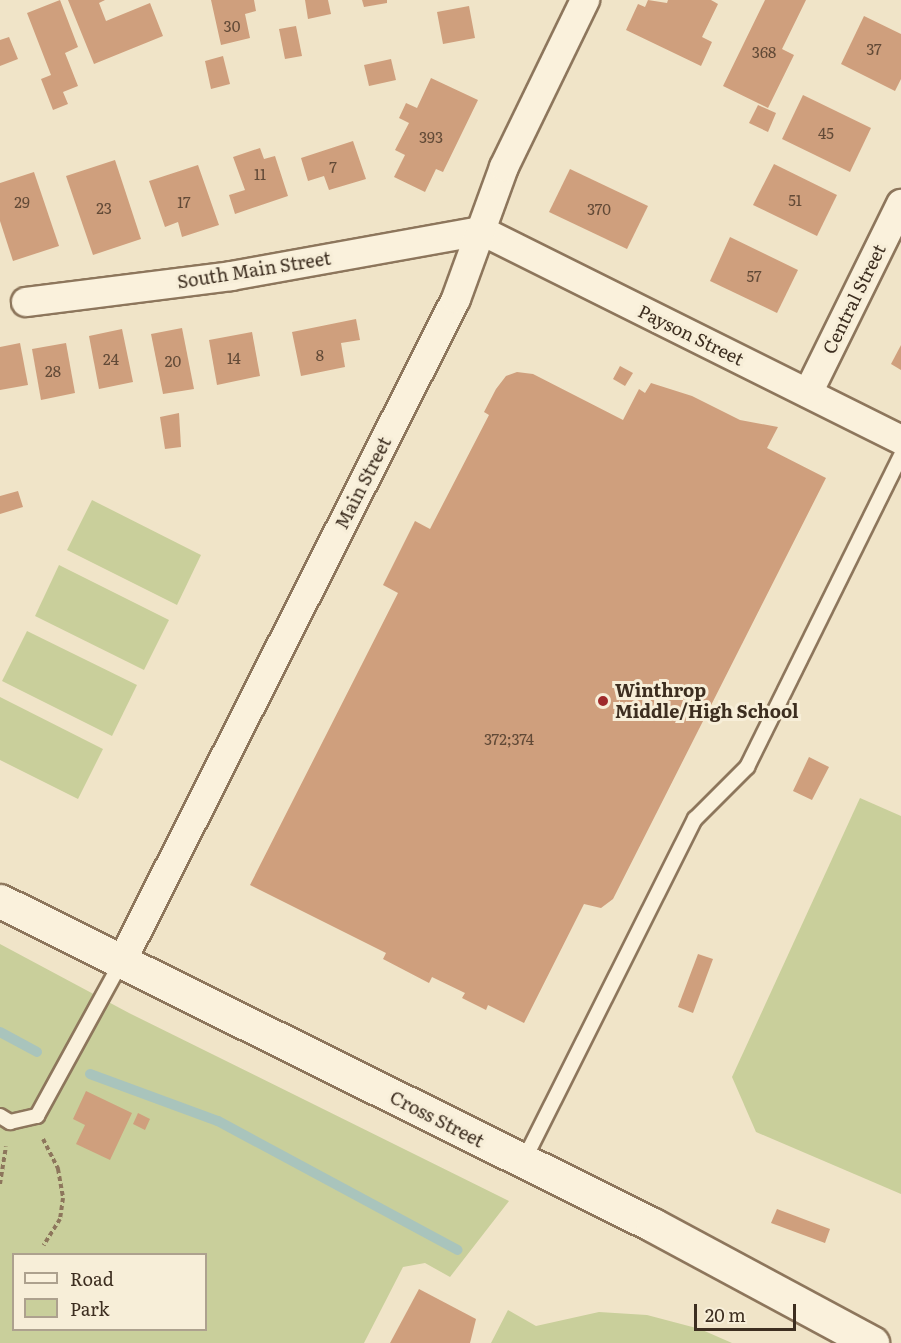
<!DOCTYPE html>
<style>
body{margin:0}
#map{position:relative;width:901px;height:1343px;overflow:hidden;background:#f0e4c8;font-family:Literata,serif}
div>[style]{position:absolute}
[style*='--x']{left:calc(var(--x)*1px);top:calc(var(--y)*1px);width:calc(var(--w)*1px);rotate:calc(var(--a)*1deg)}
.green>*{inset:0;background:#c9cf9b}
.stream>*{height:10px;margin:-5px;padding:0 5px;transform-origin:5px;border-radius:5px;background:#a9c4bc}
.building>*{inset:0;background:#cf9f7d}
.path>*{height:4px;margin-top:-2px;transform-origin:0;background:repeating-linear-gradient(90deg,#8d765c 0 4.5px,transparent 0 7.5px)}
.roads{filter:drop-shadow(2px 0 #8d765c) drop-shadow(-2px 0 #8d765c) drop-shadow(0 2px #8d765c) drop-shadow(0 -2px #8d765c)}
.lane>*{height:14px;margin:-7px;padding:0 7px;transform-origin:7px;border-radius:7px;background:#faf1dc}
.street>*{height:28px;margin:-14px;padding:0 14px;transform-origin:14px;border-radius:14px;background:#faf1dc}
.secondary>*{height:33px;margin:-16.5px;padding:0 16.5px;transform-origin:16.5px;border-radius:16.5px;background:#faf1dc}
.dots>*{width:16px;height:16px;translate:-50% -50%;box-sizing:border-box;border:3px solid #f7eed8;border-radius:50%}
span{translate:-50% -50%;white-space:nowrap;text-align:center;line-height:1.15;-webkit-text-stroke:6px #f7eed8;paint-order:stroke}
.number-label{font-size:15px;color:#624a37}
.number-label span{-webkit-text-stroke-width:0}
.street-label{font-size:18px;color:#3d2e20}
.poi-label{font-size:18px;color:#3d2e20;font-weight:700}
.left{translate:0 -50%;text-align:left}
.legend{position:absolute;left:12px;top:1253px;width:195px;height:78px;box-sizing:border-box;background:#f7eed8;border:2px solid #ada18e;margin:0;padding:8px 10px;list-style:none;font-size:18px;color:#3d2e20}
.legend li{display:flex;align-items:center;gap:12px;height:30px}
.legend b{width:30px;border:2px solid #ada18e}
.scale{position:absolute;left:694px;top:1304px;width:102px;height:27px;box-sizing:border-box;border:3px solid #3d2e20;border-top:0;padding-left:8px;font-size:18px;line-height:21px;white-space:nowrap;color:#3d2e20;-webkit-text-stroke:4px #f7eed8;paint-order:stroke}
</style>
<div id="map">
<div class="green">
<i style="clip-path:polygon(92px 500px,201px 555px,177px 605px,67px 550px)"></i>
<i style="clip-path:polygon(59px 565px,169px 620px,144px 670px,35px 616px)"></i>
<i style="clip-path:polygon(27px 631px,137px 685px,112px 736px,2px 681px)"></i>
<i style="clip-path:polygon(0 697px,103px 749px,78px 799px,0 760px)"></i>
<i style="clip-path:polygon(860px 798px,901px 816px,901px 1194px,756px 1132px,732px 1077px)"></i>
<i style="clip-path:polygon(evenodd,0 944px,129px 1013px,509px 1201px,450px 1277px,425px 1263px,403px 1267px,364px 1343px,0 1343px,0 944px,14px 1254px,206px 1254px,206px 1330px,14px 1330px,14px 1254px)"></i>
<i style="clip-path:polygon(508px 1310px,536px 1326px,599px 1312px,647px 1315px,700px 1329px,732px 1343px,491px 1343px)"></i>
</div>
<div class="stream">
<i style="--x:0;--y:1032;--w:42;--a:28.4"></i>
<i style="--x:90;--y:1074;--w:136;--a:20.2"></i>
<i style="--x:218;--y:1121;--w:272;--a:28.3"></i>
</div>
<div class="building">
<i style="clip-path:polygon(60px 0,78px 47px,65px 53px,78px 86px,63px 92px,68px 104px,53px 110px,41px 79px,51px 75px,27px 13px)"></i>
<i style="clip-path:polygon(68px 0,105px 0,99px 3px,106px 21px,150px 3px,163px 36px,94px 64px)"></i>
<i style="clip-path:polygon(211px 0,254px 0,256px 11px,245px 14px,250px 38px,221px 45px)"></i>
<i style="clip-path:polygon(305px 0,328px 0,331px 14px,308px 19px)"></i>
<i style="clip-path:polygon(362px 0,387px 0,387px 3px,364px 7px)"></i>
<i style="clip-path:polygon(648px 0,667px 3px,668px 0,711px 0,718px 4px,702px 37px,712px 42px,701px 66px,626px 30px,638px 4px,645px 7px)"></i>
<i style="clip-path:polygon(765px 0,806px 0,782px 49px,794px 55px,768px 108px,723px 86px)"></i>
<i style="clip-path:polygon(469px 6px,475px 38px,443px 44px,437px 12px)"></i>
<i style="clip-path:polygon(864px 16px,901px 34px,901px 79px,895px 91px,841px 64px)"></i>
<i style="clip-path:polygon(296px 26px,302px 56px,285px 59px,279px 29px)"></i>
<i style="clip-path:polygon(9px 37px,18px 59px,0 66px,0 40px)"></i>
<i style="clip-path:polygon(223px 56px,230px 84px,211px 89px,205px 61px)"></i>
<i style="clip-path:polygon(391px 59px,396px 80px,369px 86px,364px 65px)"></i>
<i style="clip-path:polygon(431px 78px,478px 100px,443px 172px,436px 169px,425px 192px,394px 177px,405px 155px,395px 150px,409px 123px,399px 118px,406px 103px,417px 108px)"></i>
<i style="clip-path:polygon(803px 95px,871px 128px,850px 172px,782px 139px)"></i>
<i style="clip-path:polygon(758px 105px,776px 113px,768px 132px,749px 123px)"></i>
<i style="clip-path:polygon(353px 141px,366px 179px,329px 190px,324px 176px,308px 181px,301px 158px)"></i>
<i style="clip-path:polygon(260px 148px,264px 159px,275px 156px,288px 196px,235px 214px,229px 195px,245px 190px,233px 157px)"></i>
<i style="clip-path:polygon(115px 160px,141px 239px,93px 255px,66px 176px)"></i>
<i style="clip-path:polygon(774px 164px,837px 195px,817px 236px,753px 205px)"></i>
<i style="clip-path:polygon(198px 165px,219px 225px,182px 237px,178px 222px,165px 227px,149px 181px)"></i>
<i style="clip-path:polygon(570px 169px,648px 206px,627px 249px,549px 212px)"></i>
<i style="clip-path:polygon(34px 172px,59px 246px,13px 261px,0 221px,0 183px)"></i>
<i style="clip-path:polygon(730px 237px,798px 270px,777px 313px,710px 281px)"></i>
<i style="clip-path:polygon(356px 319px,360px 340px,341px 343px,345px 367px,301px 376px,292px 332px)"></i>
<i style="clip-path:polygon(182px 328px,194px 389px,163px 394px,151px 334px)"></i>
<i style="clip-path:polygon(122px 329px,133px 382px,99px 389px,89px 336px)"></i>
<i style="clip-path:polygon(252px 332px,260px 376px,217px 385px,209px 340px)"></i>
<i style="clip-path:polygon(20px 343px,28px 385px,0 390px,0 347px)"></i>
<i style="clip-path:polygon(66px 343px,75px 393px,41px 400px,32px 349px)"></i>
<i style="clip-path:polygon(901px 345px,901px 370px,891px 364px)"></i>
<i style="clip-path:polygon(620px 366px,633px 373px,625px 386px,613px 379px)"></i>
<i style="clip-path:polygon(517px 372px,533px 374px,623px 420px,639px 389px,645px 393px,651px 383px,692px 396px,740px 420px,778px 427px,767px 448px,826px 478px,613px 899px,601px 908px,584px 904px,524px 1023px,488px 1005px,486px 1010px,462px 998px,465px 993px,432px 977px,429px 983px,383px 959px,386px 953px,250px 885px,398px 593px,383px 585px,415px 521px,430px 529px,489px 415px,484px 412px,496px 389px,506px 376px)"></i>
<i style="clip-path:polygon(179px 413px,181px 447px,165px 449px,160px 417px)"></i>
<i style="clip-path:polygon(18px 491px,23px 507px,0 514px,0 496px)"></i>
<i style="clip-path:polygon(809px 757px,829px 767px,812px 800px,793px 791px)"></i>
<i style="clip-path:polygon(698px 954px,713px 959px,693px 1013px,678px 1007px)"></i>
<i style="clip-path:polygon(86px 1091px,132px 1113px,110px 1160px,76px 1144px,85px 1125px,73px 1119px)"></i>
<i style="clip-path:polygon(138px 1113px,150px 1119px,145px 1130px,133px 1124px)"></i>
<i style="clip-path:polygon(777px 1209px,830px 1229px,825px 1243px,771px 1223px)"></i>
<i style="clip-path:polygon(419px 1289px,476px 1319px,470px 1343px,390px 1343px)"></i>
</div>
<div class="path">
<i style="--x:43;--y:1139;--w:34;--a:63"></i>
<i style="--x:58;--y:1169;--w:29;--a:80"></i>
<i style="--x:63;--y:1198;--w:21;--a:98"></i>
<i style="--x:60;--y:1219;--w:31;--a:122"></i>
<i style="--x:0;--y:1184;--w:38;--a:-81"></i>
</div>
<div class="roads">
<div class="lane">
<i style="--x:0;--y:1116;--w:12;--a:31"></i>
<i style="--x:10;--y:1122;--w:28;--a:-13"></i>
<i style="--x:37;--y:1116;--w:177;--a:-61.3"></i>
<i style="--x:523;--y:1162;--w:384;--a:-63.4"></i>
<i style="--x:695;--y:819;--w:74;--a:-45"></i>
<i style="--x:747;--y:767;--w:348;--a:-63.7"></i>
</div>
<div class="street">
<i style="--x:26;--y:302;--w:207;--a:-7.2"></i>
<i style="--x:231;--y:276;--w:255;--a:-10.2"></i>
<i style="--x:482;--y:231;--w:468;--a:26.5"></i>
<i style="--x:808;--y:393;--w:211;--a:-63.8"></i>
<i style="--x:123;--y:959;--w:739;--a:-63.23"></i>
<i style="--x:456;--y:299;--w:140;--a:-70"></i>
<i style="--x:504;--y:167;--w:186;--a:-64.1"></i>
</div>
<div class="secondary">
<i style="--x:0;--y:901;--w:729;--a:26.39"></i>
<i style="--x:653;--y:1225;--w:249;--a:28.3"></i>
</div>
</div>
<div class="dots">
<i style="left:603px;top:701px;background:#9e2a2b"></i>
</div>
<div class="number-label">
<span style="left:232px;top:26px">30</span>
<span style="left:874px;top:49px">37</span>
<span style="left:764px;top:52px">368</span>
<span style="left:826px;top:133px">45</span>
<span style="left:431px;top:137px">393</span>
<span style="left:333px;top:167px">7</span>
<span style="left:260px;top:174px">11</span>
<span style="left:795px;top:200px">51</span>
<span style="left:22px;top:202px">29</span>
<span style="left:184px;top:202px">17</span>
<span style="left:104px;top:208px">23</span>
<span style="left:599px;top:209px">370</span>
<span style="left:754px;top:276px">57</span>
<span style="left:320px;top:355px">8</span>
<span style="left:234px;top:358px">14</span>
<span style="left:111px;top:359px">24</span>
<span style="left:173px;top:361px">20</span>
<span style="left:53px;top:371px">28</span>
<span style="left:509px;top:739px">372;374</span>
</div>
<div class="street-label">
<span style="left:254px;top:270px;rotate:-9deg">South Main Street</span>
<span style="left:854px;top:299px;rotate:-64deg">Central Street</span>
<span style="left:691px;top:335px;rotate:26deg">Payson Street</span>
<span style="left:363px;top:483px;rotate:-63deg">Main Street</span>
<span style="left:437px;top:1119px;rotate:27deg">Cross Street</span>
</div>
<div class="poi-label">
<span class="left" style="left:615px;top:701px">Winthrop<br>Middle/High School</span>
</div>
<ul class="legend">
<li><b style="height:8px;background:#faf1dc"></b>Road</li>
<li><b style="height:16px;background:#c9cf9b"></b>Park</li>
</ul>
<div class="scale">20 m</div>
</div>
